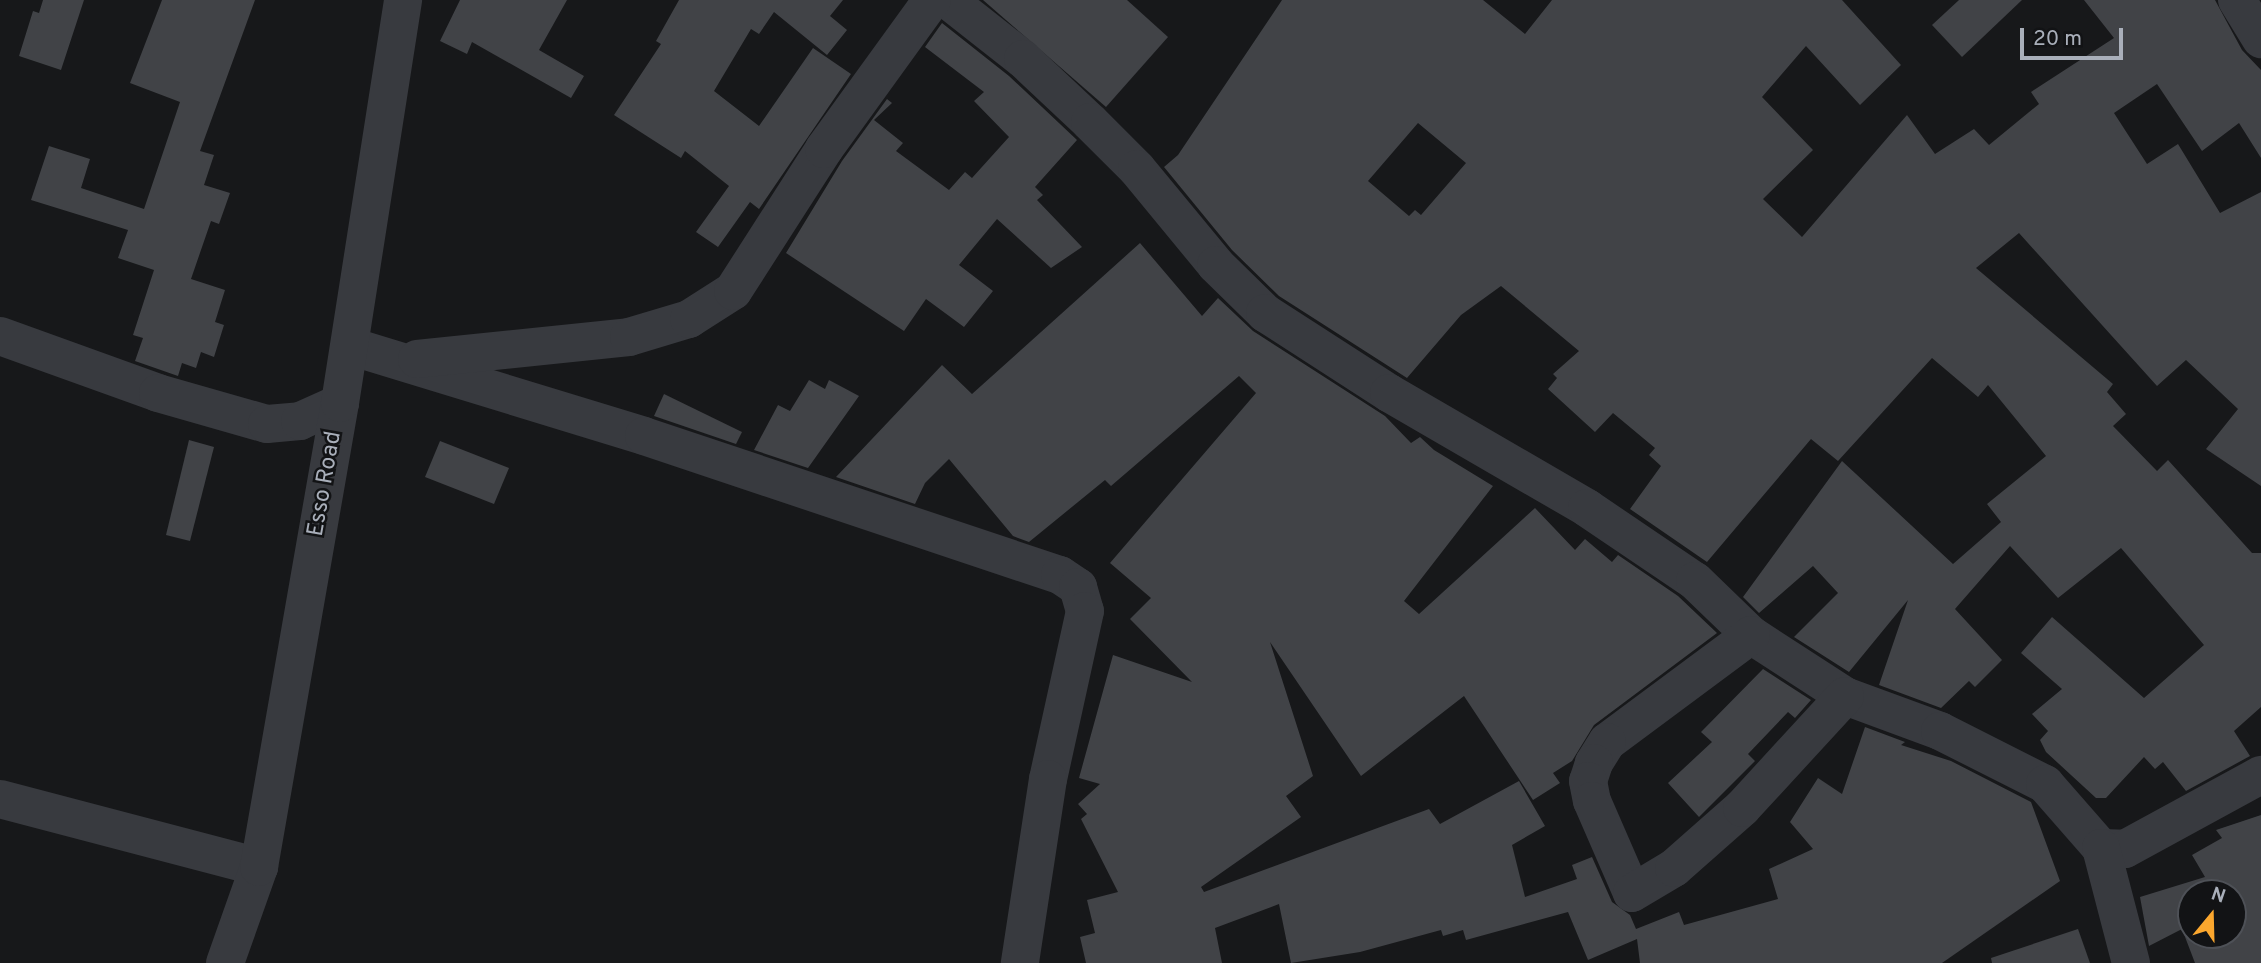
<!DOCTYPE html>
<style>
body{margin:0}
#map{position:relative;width:2261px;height:963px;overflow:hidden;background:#17181a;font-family:Overpass,sans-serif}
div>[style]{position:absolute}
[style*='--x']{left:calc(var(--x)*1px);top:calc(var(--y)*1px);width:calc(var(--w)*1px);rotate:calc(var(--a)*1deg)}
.building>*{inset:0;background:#414347}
.minor>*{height:38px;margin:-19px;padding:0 19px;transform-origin:19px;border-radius:19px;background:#383a3f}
span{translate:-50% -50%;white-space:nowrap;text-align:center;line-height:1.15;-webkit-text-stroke:5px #121315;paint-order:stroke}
.street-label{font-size:23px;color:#a9afba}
.north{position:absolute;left:2177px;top:879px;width:70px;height:70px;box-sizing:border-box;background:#121315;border:2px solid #4e5157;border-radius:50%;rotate:19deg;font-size:19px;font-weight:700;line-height:28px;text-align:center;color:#a9afba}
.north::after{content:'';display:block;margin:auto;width:24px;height:32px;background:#fba72e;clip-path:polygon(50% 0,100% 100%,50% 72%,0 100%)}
.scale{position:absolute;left:2020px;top:28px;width:103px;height:32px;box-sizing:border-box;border:4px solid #a9afba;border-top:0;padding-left:9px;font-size:21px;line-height:24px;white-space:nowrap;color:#a9afba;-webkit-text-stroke:5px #121315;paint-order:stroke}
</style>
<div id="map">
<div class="building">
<i style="clip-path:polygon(43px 0,84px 0,61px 70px,19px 56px,33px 11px,39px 13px)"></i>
<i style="clip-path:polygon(162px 0,255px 0,200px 151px,214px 155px,204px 185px,230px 193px,219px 224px,211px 221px,191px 279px,225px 290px,215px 322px,224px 325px,214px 357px,201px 352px,196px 368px,182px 363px,178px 376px,135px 361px,143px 338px,133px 335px,154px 270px,118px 258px,128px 230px,31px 200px,49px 146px,90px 159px,81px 188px,144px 209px,180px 102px,130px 83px)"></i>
<i style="clip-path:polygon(460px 0,567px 0,539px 50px,584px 76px,571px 98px,472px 42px,467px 54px,440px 41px)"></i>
<i style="clip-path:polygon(679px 0,843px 0,830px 16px,847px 30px,827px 55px,774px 12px,759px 34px,751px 29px,714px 91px,759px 126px,813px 48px,851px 74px,759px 209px,750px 202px,718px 247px,696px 232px,729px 186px,685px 151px,681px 158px,614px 115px,661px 44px,656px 41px)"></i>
<i style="clip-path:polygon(983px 0,1127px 0,1168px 37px,1106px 107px)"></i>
<i style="clip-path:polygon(evenodd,1282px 0,1483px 0,1525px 34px,1552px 0,1842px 0,1901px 65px,1860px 105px,1806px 46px,1762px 97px,1813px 150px,1763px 199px,1802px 237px,1907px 115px,1935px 154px,1974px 129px,1989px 145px,2039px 104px,2031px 92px,2114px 38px,2084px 0,2215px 0,2242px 50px,2261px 70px,2261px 158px,2239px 123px,2202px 151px,2157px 84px,2114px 113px,2147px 164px,2178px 144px,2220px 213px,2261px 192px,2261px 486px,2206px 449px,2238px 409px,2186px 360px,2157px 386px,2019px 233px,1976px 268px,2113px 384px,2107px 392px,2126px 414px,2113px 426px,2157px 471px,2168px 460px,2252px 553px,2261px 553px,2261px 707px,2234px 731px,2250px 756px,2186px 791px,2163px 762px,2155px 769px,2144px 757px,2106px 798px,2096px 798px,2046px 752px,2040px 740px,2048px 731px,2032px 714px,2062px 689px,2021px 653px,2052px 617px,2144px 698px,2204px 645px,2121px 548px,2058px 598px,2010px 546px,1955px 609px,2002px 660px,1975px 687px,1969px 681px,1941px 708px,1879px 685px,1908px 600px,1849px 672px,1794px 637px,1838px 593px,1813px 566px,1759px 613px,1743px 597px,1842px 461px,1953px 564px,2001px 522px,1987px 504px,2046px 456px,1988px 385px,1978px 397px,1932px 358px,1838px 461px,1811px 439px,1707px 562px,1630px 509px,1661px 466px,1649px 455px,1655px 448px,1613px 413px,1595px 432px,1548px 389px,1557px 378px,1553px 374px,1579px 351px,1501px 286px,1461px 315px,1407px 378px,1279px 296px,1232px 250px,1164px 167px,1178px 155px,1282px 0,1418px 123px,1466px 163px,1421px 215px,1415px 210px,1409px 216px,1368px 181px,1418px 123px)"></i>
<i style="clip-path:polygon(1959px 0,2022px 0,1962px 57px,1932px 25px)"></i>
<i style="clip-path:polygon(942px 23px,1009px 76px,1077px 140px,1035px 187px,1043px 195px,1037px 200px,1082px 247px,1051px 268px,997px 219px,959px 265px,993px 291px,964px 327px,926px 299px,904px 331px,786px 253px,842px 161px,887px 99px,892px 103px,874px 120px,903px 143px,896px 151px,949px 190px,965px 172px,972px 178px,1009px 137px,974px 101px,984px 92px,925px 47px)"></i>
<i style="clip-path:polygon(1140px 243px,1202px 316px,1218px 298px,1253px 331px,1385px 416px,1411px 443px,1420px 437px,1434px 450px,1493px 486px,1404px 601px,1419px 614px,1535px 508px,1575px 550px,1585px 539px,1612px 562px,1618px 555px,1678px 596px,1717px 633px,1594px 725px,1572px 761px,1553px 773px,1560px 783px,1533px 800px,1464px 696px,1361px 776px,1270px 642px,1313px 776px,1286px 796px,1301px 817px,1201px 887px,1204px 892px,1429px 809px,1440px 824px,1519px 781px,1545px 826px,1512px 845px,1525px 897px,1577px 879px,1572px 865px,1592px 857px,1612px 902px,1630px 915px,1636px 929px,1679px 912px,1684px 925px,1778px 899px,1769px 869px,1813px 849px,1790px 822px,1818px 778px,1842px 794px,1865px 727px,1905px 742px,1901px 745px,1951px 761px,2031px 802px,2060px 881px,1942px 963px,1640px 963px,1637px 939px,1588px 960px,1568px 912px,1466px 940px,1463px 930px,1443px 936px,1441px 930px,1360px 952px,1291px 963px,1279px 904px,1215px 928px,1222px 963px,1086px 963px,1080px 937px,1095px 933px,1087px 900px,1118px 892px,1081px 819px,1087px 814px,1078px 804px,1100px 784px,1079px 778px,1113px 655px,1192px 682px,1130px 619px,1151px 598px,1110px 563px,1256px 393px,1239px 376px,1111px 486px,1105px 480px,1029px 542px,1013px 536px,949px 459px,925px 483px,915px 504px,836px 477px,942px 365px,972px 394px)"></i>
<i style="clip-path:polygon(809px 380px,825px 389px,829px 380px,859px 396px,808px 468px,754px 450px,778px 405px,790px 411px)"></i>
<i style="clip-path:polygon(664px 394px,742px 432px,736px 444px,654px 416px)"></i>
<i style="clip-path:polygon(189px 440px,214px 447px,190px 541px,166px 535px)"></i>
<i style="clip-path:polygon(440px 441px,509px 468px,494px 504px,425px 477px)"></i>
<i style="clip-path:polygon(1763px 669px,1811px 700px,1795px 718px,1788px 712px,1748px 754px,1755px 761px,1699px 817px,1668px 783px,1712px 742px,1701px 732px)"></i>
<i style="clip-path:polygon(evenodd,2261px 815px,2261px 963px,2195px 963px,2182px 929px,2149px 946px,2140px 897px,2205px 877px,2192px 855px,2222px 838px,2216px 830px,2261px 815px,2191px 893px,2233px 893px,2233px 935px,2191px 935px,2191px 893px)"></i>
<i style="clip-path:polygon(2078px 929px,2090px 963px,1992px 963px,1991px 958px)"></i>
</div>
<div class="minor">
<i style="--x:948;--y:0;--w:95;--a:38.2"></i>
<i style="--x:1023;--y:59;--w:92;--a:43.2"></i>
<i style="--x:1090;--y:122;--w:66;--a:45"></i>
<i style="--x:1137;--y:169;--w:124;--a:50.5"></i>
<i style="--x:1216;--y:265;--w:69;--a:44.4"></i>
<i style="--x:1265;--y:313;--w:148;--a:32.8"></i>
<i style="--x:1389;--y:393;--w:229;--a:30.1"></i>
<i style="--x:1587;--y:508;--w:130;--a:34.1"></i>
<i style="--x:1695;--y:581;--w:78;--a:44"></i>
<i style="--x:1751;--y:635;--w:112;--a:33"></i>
<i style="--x:1845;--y:696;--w:101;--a:20.2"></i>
<i style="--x:1940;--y:731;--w:118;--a:26.8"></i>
<i style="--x:2045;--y:784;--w:85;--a:48.8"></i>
<i style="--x:2101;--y:848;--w:24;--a:2"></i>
<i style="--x:2125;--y:849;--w:155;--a:-28.6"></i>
<i style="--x:2237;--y:0;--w:46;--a:58.4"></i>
<i style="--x:0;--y:336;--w:168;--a:19.8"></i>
<i style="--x:158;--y:393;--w:113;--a:15.9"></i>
<i style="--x:267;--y:424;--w:33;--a:-5"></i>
<i style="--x:300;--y:421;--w:44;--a:-24.2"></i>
<i style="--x:350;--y:346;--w:307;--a:17"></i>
<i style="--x:644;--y:436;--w:439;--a:18.5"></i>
<i style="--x:1060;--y:575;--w:22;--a:34"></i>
<i style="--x:1078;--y:587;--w:25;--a:74"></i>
<i style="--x:1085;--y:611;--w:172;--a:102.4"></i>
<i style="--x:1048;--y:779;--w:186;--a:98.7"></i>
<i style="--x:417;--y:359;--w:213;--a:-5.9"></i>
<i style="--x:629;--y:337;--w:63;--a:-16.7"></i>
<i style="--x:689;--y:319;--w:52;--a:-32.5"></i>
<i style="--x:733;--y:291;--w:169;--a:-57.3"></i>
<i style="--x:824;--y:149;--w:184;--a:-54.1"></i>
<i style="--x:1751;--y:635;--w:179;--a:143.4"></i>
<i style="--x:1607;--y:742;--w:25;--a:122"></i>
<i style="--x:1594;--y:763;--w:19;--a:108"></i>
<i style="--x:1588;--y:781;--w:20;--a:79"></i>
<i style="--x:1592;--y:801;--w:100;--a:66.5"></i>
<i style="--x:1632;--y:893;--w:49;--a:-30.8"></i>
<i style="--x:1674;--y:868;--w:91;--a:-41.4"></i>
<i style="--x:1742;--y:808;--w:152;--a:-47.4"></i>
<i style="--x:0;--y:799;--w:268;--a:14.7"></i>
<i style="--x:2101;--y:848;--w:119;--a:75.4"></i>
<i style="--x:225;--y:963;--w:102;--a:-70.5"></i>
<i style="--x:259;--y:867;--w:471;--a:-80.1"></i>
<i style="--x:340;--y:403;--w:408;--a:-81.1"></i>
</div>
<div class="street-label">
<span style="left:326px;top:484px;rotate:-80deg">Esso Road</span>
</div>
<div class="north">N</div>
<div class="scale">20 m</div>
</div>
